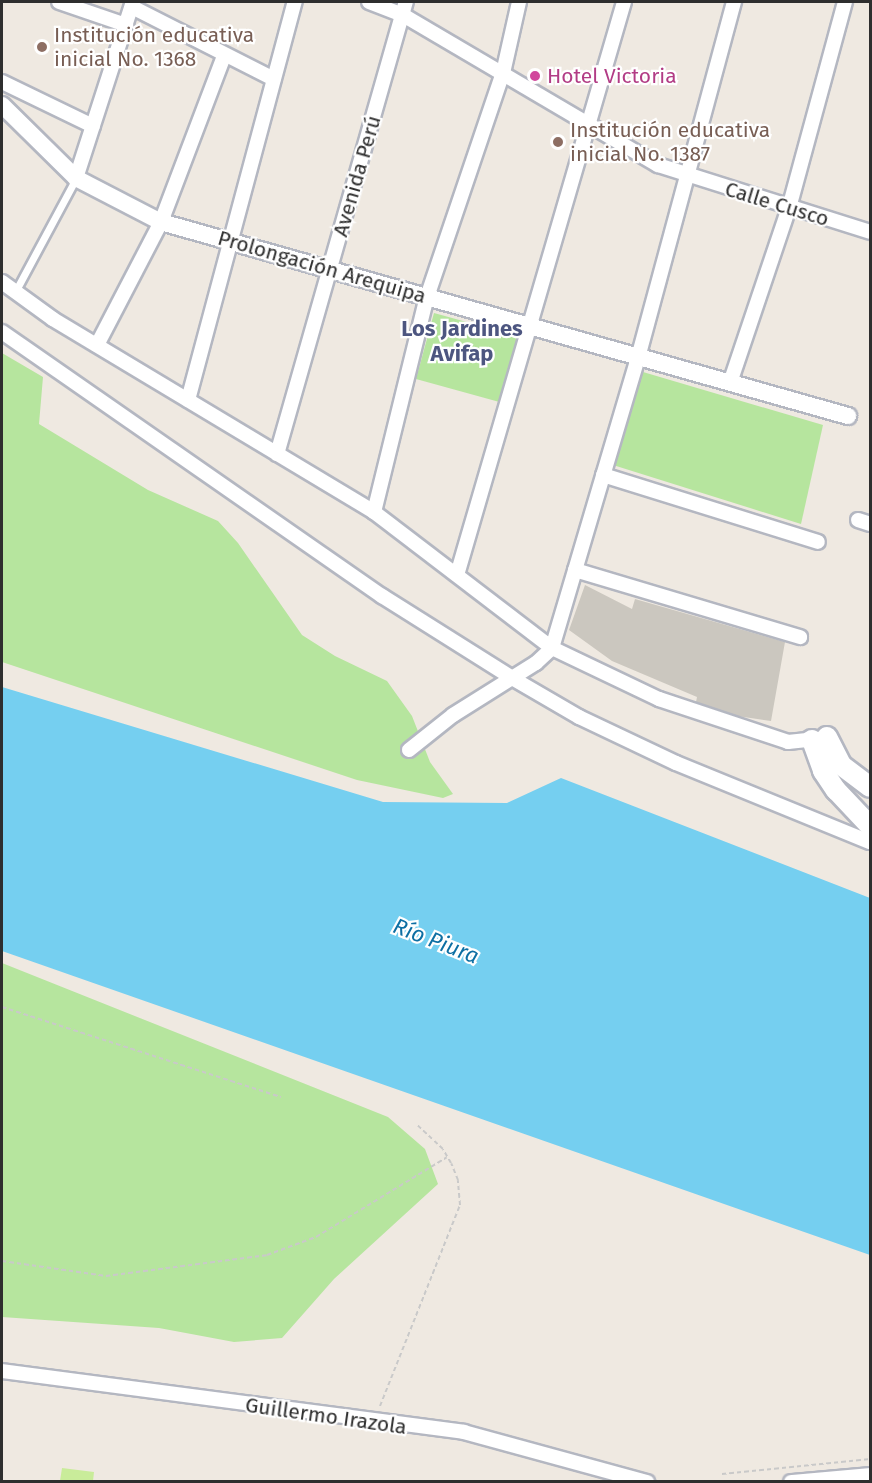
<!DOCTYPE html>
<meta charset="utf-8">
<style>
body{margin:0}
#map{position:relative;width:872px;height:1483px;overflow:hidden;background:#efe9e1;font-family:"Fira Sans",sans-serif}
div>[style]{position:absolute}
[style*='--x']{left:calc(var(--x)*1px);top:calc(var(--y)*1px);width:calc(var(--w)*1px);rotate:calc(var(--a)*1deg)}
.green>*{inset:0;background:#b6e59e}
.pitch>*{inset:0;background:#c9ec9a}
.water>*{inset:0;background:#75cff0}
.building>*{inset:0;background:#cbc7bf}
.path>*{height:2px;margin-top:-1px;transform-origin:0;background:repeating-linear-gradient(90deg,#c9c9c9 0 4.5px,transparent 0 7.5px)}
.roads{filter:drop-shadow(2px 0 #b4b7c1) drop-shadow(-2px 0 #b4b7c1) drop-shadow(0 2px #b4b7c1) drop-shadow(0 -2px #b4b7c1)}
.service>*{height:7px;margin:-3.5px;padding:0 3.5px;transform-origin:3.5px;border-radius:3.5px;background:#fff}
.minor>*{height:14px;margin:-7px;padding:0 7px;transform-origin:7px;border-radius:7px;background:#fff}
.tertiary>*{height:16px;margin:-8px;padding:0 8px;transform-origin:8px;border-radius:8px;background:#fff}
.secondary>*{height:20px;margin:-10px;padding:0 10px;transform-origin:10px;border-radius:10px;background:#fff}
.dots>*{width:16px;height:16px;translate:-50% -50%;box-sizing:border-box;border:3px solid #fff;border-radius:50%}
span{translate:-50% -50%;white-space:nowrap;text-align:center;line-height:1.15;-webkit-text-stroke:4.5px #fff;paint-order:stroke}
.education-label{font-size:21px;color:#785e54}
.left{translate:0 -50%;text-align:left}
.hotel-label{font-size:21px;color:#b23c85}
.street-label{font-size:21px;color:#2e2e2e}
.neighbourhood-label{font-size:22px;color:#4d5680;font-weight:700}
.water-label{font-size:22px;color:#0d6fa3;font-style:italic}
.frame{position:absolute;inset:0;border:3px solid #2e2e2e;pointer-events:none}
</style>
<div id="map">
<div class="green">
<i style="clip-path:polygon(434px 313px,521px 337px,503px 403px,416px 379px)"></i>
<i style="clip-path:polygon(2px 353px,43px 377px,39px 424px,148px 490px,218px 521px,238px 543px,302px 635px,335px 656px,387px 681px,412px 716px,430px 762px,453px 794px,443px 798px,357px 780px,2px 662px)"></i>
<i style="clip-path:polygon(643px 372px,823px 425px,801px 524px,613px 465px)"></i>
<i style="clip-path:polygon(2px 963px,388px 1117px,425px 1149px,438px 1184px,334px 1279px,282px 1338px,234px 1342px,159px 1328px,2px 1317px)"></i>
</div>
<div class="pitch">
<i style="clip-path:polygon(62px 1468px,94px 1472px,93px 1481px,60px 1481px)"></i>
</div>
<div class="water">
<i style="clip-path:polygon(2px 687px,383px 802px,507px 803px,561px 778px,870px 898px,870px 1255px,2px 951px)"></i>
</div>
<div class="building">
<i style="clip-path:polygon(585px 585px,632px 609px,635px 599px,785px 642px,771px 721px,737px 716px,696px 702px,697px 697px,612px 661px,569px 630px)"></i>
</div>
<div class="path">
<i style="--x:2;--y:1007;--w:293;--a:17.9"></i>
<i style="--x:2;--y:1261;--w:105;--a:8.2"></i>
<i style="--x:106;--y:1276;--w:162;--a:-7.4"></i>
<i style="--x:267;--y:1255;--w:52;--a:-20.2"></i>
<i style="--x:316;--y:1237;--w:153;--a:-31.4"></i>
<i style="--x:380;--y:1406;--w:216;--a:-68.3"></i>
<i style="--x:460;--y:1205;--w:25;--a:-95"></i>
<i style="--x:458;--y:1180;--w:18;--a:-112"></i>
<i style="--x:451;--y:1163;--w:16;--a:-120"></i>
<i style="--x:443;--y:1149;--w:35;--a:-137"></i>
<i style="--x:722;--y:1474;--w:149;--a:-5.8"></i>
</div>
<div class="roads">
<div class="service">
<i style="--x:15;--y:292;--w:129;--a:-61.8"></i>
</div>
<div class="minor">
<i style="--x:59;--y:2;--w:71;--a:18.9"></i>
<i style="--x:369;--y:2;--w:36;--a:21"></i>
<i style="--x:403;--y:15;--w:296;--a:30.5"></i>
<i style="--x:658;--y:165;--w:222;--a:17.5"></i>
<i style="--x:132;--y:7;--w:159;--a:26.9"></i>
<i style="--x:2;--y:82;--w:101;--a:25.8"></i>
<i style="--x:76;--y:178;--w:185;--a:-72.1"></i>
<i style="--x:2;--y:282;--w:63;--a:36"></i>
<i style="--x:53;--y:319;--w:375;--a:31"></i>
<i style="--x:374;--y:512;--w:224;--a:37.4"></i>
<i style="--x:552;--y:648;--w:119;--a:25.5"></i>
<i style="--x:659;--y:699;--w:136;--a:18.4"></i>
<i style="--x:788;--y:742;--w:31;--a:-6"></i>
<i style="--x:2;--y:332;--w:463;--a:34.8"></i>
<i style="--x:382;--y:596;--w:154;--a:32.2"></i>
<i style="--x:512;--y:678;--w:78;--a:30.2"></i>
<i style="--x:579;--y:717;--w:107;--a:25.4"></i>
<i style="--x:676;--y:763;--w:209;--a:22.2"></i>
<i style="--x:97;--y:345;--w:139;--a:-62.5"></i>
<i style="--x:161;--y:222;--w:178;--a:-69.2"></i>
<i style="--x:731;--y:380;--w:182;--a:-71.4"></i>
<i style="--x:789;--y:208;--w:213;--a:-74.8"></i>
<i style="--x:188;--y:400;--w:412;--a:-75"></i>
<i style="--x:277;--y:454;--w:470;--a:-74.1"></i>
<i style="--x:603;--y:475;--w:225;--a:17.3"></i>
<i style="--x:374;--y:512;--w:221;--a:-76.2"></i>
<i style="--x:427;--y:297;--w:237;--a:-71.3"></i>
<i style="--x:503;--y:73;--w:73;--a:-77.3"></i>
<i style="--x:858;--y:520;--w:13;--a:18"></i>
<i style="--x:575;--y:570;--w:235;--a:16.6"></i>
<i style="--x:457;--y:575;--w:597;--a:-73.75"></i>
<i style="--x:409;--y:750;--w:56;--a:-38.5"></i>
<i style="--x:453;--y:715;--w:98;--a:-32.1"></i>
<i style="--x:536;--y:663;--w:22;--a:-43"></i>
<i style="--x:552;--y:648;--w:307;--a:-73.5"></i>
<i style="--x:639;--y:354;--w:365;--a:-74.9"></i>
<i style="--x:2;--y:1371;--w:466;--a:7.5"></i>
<i style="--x:464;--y:1432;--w:190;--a:15.3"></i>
<i style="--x:791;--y:1482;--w:79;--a:-5.1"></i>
</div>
<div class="tertiary">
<i style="--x:2;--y:105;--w:104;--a:44.6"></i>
<i style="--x:76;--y:178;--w:96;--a:27.4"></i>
<i style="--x:161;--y:222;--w:714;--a:15.77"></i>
</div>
<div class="secondary">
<i style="--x:827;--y:737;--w:31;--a:63"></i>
<i style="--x:841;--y:765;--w:36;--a:37"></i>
<i style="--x:812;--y:740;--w:33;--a:70"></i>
<i style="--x:823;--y:771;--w:23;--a:56"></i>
<i style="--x:836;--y:790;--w:50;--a:46.6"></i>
</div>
</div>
<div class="dots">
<i style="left:42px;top:47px;background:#8d6e63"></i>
<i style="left:535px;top:76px;background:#d1479c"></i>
<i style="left:558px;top:142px;background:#8d6e63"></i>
</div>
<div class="education-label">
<span class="left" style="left:54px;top:47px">Institución educativa<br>inicial No. 1368</span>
<span class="left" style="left:570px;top:142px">Institución educativa<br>inicial No. 1387</span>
</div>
<div class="hotel-label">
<span class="left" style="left:547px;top:76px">Hotel Victoria</span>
</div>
<div class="street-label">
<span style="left:357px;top:176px;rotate:-74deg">Avenida Perú</span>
<span style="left:777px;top:204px;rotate:17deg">Calle Cusco</span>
<span style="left:322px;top:267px;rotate:16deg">Prolongación Arequipa</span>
<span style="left:326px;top:1416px;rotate:8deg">Guillermo Irazola</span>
</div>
<div class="neighbourhood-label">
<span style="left:462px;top:341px">Los Jardines<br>Avifap</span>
</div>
<div class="water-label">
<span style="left:436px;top:941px;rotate:21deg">Río Piura</span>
</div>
<div class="frame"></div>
</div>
